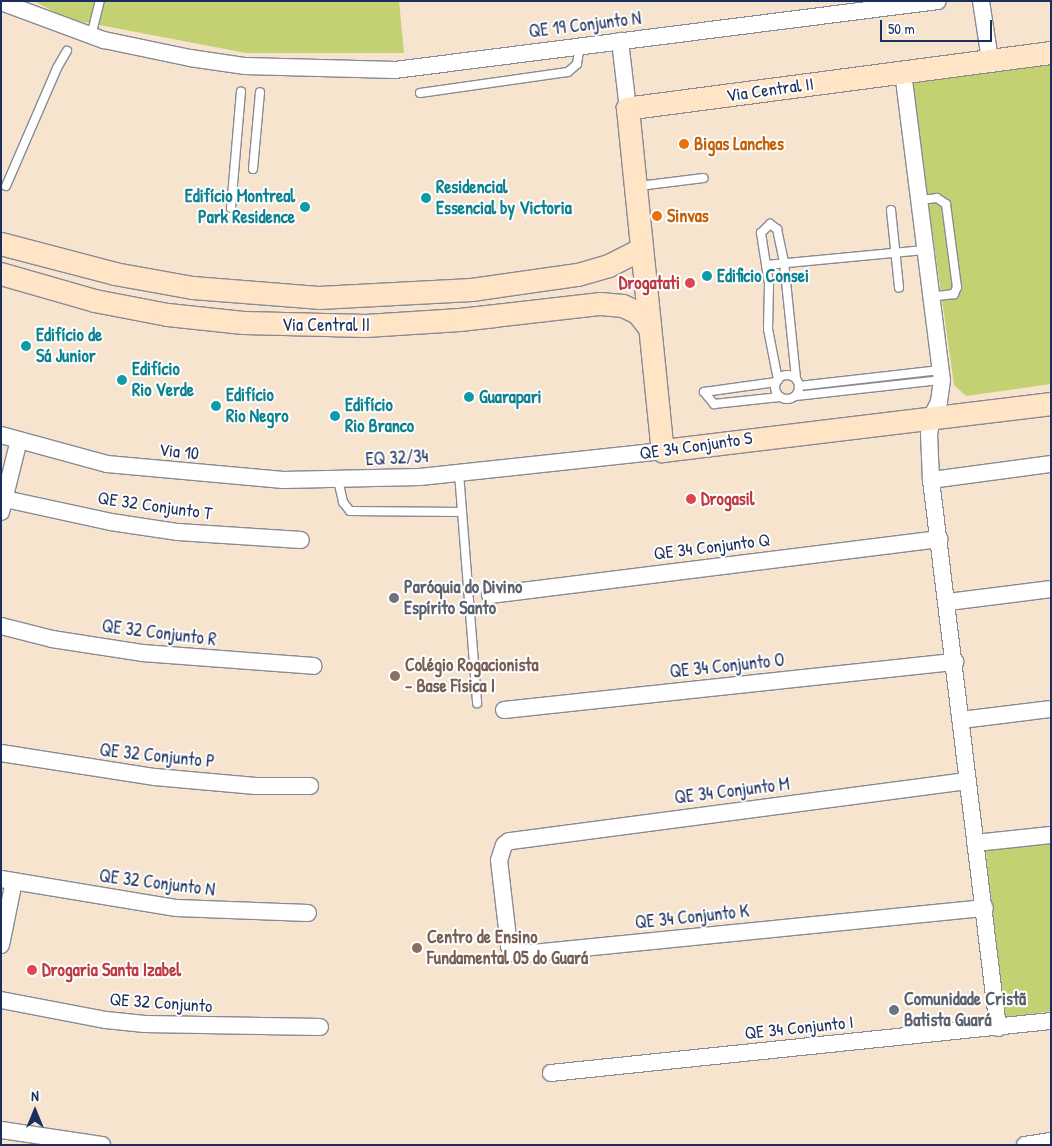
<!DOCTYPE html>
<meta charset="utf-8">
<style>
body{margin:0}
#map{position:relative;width:1052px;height:1146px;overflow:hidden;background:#f7e4ce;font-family:"Patrick Hand",sans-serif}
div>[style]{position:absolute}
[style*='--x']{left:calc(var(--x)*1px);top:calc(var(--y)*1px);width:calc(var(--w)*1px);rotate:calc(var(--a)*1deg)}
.green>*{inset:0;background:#c4d173}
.roads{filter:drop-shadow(1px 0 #898a96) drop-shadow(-1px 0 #898a96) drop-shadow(0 1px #898a96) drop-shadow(0 -1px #898a96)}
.lane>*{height:8px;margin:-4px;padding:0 4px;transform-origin:4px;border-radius:4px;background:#fff}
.lane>.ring{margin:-4px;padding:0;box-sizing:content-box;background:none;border:8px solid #fff;border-radius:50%}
.street>*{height:16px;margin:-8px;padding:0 8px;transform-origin:8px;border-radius:8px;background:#fff}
.secondary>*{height:22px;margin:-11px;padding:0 11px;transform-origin:11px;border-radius:11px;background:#ffe4c6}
.dots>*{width:14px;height:14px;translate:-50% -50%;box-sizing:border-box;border:2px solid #fff;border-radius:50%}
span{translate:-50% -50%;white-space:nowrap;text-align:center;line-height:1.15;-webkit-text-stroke:4px #fff;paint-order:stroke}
.street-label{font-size:18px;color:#1b2f5e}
.food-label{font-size:18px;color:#c56008;font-weight:700}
.left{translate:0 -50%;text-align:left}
.culture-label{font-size:18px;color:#0d838f;font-weight:700}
.right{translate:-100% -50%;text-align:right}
.health-label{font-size:18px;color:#be3a42;font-weight:700}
.worship-label{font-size:18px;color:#5b616d;font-weight:700}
.education-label{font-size:18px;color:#785e54;font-weight:700}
.frame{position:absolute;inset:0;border:2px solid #1b2f5e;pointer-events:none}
.north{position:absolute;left:10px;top:1086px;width:50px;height:50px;-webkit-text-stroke:4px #fff;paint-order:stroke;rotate:0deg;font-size:14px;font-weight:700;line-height:20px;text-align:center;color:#1b2f5e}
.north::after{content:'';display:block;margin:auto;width:18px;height:22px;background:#1b2f5e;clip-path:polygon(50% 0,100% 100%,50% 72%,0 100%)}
.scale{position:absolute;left:880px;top:20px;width:112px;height:22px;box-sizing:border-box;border:2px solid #1b2f5e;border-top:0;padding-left:6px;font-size:15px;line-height:18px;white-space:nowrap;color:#1b2f5e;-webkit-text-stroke:4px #fff;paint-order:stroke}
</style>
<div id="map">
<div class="green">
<i style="clip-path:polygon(34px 1px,399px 1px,404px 53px,246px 53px,68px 19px)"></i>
<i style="clip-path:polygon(1051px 57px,1051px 384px,966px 396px,954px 385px,912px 86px,919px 74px)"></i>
<i style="clip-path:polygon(1051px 842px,1051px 1011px,1001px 1019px,986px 850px)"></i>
</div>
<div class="roads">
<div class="lane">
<i style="--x:91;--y:36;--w:36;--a:-76"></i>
<i style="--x:420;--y:93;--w:149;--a:-8.1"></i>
<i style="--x:568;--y:72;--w:12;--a:-42"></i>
<i style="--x:577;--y:64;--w:18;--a:-81"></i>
<i style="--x:253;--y:169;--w:77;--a:-84.8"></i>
<i style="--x:6;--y:186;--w:129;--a:-66.6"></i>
<i style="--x:57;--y:68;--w:20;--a:-60"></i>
<i style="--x:639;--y:186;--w:65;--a:-7"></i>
<i style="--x:919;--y:200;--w:18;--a:-6"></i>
<i style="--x:937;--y:198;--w:11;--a:34"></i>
<i style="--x:946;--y:204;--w:84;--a:82.5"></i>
<i style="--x:957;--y:287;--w:8;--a:113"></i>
<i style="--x:954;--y:294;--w:23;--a:173"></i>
<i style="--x:231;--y:208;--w:117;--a:-85.1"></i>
<i style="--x:891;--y:210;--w:78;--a:84.1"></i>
<i style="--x:766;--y:265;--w:159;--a:-5.4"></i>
<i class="ring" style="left:775px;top:375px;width:16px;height:16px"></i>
<i style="--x:778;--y:380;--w:52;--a:-101.1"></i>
<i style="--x:768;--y:329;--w:45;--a:-88.7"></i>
<i style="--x:769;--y:284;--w:52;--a:-98.9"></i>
<i style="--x:761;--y:233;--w:13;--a:-45"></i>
<i style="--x:770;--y:224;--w:9;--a:36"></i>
<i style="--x:777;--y:229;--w:34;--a:78"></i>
<i style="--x:784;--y:262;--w:117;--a:84.1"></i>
<i style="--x:799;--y:386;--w:142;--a:-6.5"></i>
<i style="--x:704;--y:392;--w:16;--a:50"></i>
<i style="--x:714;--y:404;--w:66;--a:-6.1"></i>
<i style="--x:704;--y:392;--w:73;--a:-7.9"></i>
<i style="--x:796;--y:396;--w:147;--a:-6.3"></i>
<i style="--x:459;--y:473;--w:231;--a:85.5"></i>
<i style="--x:338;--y:480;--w:23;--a:77"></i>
<i style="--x:343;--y:502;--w:11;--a:52"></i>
<i style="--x:350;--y:511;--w:111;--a:0.5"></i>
</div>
<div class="street">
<i style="--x:981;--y:1;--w:60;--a:81.3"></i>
<i style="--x:1;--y:2;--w:110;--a:20.3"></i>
<i style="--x:104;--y:40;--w:88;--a:11.8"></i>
<i style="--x:190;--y:58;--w:56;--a:8.3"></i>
<i style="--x:245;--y:66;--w:150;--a:1.5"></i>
<i style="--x:395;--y:70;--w:547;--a:-7.24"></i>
<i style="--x:620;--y:41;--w:68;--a:83.3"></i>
<i style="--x:903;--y:72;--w:310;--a:82.8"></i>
<i style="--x:942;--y:380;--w:22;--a:98"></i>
<i style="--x:939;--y:402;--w:16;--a:117"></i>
<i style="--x:932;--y:416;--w:18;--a:99"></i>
<i style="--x:929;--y:434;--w:46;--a:87.5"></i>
<i style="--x:931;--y:480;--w:552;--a:83.03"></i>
<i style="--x:1;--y:435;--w:110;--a:15.3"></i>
<i style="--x:107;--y:464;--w:177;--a:5.2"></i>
<i style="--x:283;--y:480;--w:137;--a:-1.3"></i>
<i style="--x:420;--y:477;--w:244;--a:-6.1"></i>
<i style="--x:931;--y:480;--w:121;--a:-7.6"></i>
<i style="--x:5;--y:499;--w:108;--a:12.2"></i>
<i style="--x:111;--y:522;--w:68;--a:8.5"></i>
<i style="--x:178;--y:532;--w:123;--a:3.7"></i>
<i style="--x:1;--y:512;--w:74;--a:-76"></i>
<i style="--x:490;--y:595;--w:453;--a:-7.1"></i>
<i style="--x:948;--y:602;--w:104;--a:-7.2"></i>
<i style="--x:1;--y:626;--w:53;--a:14.3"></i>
<i style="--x:52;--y:639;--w:91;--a:8.8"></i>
<i style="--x:142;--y:653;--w:172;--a:4.3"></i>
<i style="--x:504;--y:710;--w:454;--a:-6.1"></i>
<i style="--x:961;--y:720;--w:91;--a:-7"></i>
<i style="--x:1;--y:753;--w:156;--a:8.9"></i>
<i style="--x:155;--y:777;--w:101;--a:5.1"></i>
<i style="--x:256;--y:786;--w:54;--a:0"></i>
<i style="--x:967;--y:781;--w:462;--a:172.5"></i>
<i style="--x:509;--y:841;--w:6;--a:141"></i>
<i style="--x:504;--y:845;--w:16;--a:108"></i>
<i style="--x:499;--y:860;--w:87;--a:83.4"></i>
<i style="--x:509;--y:946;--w:9;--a:54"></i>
<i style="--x:514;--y:953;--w:19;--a:0"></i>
<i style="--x:533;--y:953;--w:454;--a:-5.7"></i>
<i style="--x:975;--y:843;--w:76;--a:-6"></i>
<i style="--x:1;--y:879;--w:178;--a:9.4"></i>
<i style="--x:177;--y:908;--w:131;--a:2.2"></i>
<i style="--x:1;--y:945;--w:65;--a:-78.5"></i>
<i style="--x:1;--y:1000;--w:107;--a:10.8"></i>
<i style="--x:106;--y:1020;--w:39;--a:6"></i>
<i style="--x:145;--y:1024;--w:175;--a:1"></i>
<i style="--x:551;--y:1073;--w:503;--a:-5.94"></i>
<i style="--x:1;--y:1130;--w:102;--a:8.4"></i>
<i style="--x:1025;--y:1145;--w:26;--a:-9"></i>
</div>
<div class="secondary">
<i style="--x:1051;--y:53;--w:427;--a:172.5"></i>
<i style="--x:628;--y:109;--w:344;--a:84.2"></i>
<i style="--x:663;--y:451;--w:391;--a:-6.9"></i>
<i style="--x:1;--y:244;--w:118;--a:14.7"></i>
<i style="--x:115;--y:274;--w:79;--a:10.2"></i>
<i style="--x:193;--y:288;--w:126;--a:4.5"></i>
<i style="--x:319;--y:298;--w:153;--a:-3"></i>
<i style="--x:472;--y:290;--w:107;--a:-8.1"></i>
<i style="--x:578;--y:275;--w:32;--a:-16"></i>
<i style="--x:609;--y:266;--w:37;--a:-27"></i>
<i style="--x:1;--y:274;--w:98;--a:16"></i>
<i style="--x:95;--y:301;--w:74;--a:10.9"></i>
<i style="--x:168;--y:315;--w:76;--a:6"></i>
<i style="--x:244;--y:323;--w:122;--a:1.4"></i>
<i style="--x:366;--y:326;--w:94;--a:-3.7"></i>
<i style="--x:460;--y:320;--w:142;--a:-6.5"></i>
<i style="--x:601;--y:304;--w:22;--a:5"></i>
<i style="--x:623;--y:306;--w:17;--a:25"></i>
<i style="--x:638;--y:313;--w:16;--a:52"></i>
</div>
</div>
<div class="dots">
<i style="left:684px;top:144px;background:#e8710a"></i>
<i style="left:426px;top:198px;background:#0f9aa8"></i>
<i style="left:305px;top:207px;background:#0f9aa8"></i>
<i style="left:657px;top:216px;background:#e8710a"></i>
<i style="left:707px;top:276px;background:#0f9aa8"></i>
<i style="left:690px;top:283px;background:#e0444e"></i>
<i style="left:26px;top:346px;background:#0f9aa8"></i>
<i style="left:122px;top:380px;background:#0f9aa8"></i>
<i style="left:469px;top:397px;background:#0f9aa8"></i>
<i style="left:216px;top:406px;background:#0f9aa8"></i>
<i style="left:335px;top:416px;background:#0f9aa8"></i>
<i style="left:691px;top:499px;background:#e0444e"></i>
<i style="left:394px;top:598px;background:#6b7280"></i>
<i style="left:395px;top:676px;background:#8d6e63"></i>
<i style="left:417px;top:948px;background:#8d6e63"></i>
<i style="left:32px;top:970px;background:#e0444e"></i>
<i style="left:894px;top:1010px;background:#6b7280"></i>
</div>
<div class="street-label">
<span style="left:585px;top:25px;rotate:-7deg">QE 19 Conjunto N</span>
<span style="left:770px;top:90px;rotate:-8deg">Via Central II</span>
<span style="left:326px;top:325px">Via Central II</span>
<span style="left:696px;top:446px;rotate:-8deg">QE 34 Conjunto S</span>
<span style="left:179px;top:452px;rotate:6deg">Via 10</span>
<span style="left:397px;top:458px;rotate:-3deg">EQ 32/34</span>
<span style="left:155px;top:506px;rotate:8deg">QE 32 Conjunto T</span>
<span style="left:712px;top:547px;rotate:-7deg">QE 34 Conjunto Q</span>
<span style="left:159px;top:633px;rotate:7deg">QE 32 Conjunto R</span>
<span style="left:727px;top:666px;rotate:-6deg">QE 34 Conjunto O</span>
<span style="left:157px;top:756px;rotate:6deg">QE 32 Conjunto P</span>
<span style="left:732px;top:791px;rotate:-7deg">QE 34 Conjunto M</span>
<span style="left:157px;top:883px;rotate:7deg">QE 32 Conjunto N</span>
<span style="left:692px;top:917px;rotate:-6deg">QE 34 Conjunto K</span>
<span style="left:161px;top:1003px;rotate:4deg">QE 32 Conjunto</span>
<span style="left:799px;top:1028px;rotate:-6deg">QE 34 Conjunto I</span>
</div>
<div class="food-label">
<span class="left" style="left:694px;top:144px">Bigas Lanches</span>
<span class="left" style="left:667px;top:216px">Sinvas</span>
</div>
<div class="culture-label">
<span class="left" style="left:436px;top:198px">Residencial<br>Essencial by Victoria</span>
<span class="right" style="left:295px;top:207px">Edifício Montreal<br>Park Residence</span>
<span class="left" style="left:717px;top:276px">Edificio Consei</span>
<span class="left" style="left:36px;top:346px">Edifício de<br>Sá Junior</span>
<span class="left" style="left:132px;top:380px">Edifício<br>Rio Verde</span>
<span class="left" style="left:226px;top:406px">Edifício<br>Rio Negro</span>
<span class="left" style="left:479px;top:397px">Guarapari</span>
<span class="left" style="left:345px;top:416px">Edifício<br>Rio Branco</span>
</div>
<div class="health-label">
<span class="right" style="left:680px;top:283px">Drogatati</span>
<span class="left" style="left:701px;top:499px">Drogasil</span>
<span class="left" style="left:42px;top:970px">Drogaria Santa Izabel</span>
</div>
<div class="worship-label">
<span class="left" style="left:404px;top:598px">Paróquia do Divino<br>Espírito Santo</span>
<span class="left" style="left:904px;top:1010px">Comunidade Cristã<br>Batista Guará</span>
</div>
<div class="education-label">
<span class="left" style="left:405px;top:676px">Colégio Rogacionista<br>- Base Física I</span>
<span class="left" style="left:427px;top:948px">Centro de Ensino<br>Fundamental 05 do Guará</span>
</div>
<div class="frame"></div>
<div class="north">N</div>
<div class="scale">50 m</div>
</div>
